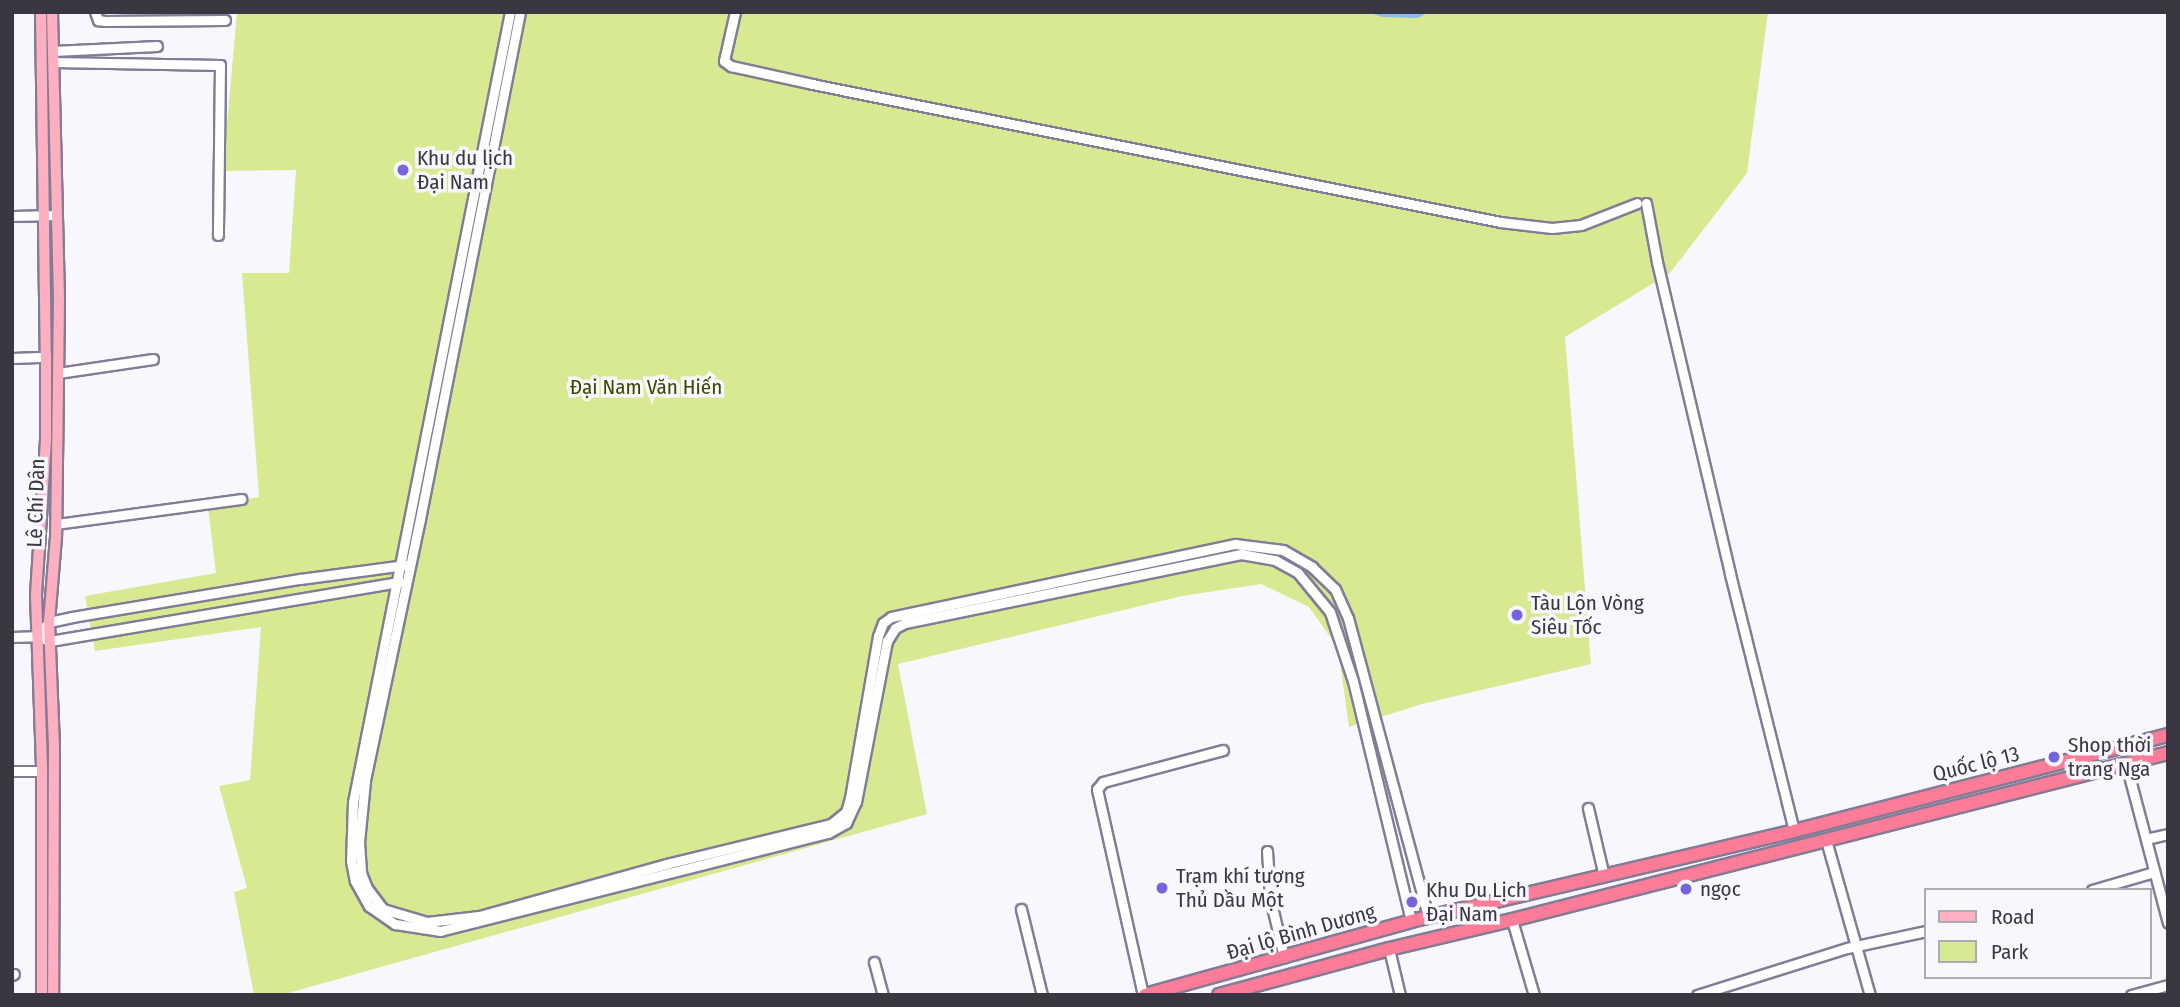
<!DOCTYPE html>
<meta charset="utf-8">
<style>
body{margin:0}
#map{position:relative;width:2180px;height:1007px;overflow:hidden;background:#f9f7fe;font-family:"Fira Sans Condensed",sans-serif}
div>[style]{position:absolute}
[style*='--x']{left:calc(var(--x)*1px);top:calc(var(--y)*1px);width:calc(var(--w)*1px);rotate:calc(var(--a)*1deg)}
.green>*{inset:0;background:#d7e991}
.water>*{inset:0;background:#8bbaf2}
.roads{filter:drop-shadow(2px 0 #837c97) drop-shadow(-2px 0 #837c97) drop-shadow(0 2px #837c97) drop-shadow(0 -2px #837c97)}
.minor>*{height:9px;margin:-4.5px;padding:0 4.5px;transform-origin:4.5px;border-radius:4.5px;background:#fff}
.major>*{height:10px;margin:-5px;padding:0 5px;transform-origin:5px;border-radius:5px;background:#feb0c1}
.highway>*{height:12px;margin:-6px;padding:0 6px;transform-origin:6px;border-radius:6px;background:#fd7c97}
.dots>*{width:19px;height:19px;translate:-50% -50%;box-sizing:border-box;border:4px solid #f9f7fe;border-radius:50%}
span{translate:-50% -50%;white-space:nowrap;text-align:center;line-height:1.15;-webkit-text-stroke:7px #f9f7fe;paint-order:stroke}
.poi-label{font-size:21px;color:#3a3742}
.left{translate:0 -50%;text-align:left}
.park-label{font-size:21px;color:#3d4700}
.street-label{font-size:21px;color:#3a3742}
.frame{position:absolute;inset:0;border:14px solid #3a3742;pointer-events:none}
.legend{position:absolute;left:1924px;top:888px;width:228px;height:91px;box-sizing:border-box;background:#f9f7fe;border:2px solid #adaab3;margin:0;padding:9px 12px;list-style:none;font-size:21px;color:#3a3742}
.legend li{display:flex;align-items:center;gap:14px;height:35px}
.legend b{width:35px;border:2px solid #adaab3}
</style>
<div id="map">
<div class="green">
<i style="clip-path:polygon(237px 12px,1768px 12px,1747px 173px,1670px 273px,1565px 337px,1591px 664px,1422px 704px,1349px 727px,1338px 648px,1309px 607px,1261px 584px,1182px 596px,898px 664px,927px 814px,281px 995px,254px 995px,234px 892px,247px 888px,219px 786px,250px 780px,261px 627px,95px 651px,85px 596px,216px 573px,208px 507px,259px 497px,242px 273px,289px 273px,296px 170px,223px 171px)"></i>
</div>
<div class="water">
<i style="clip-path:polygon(1366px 12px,1429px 12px,1418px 18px,1383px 17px)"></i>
</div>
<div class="roads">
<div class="minor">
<i style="--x:95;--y:12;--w:9;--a:69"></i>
<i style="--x:98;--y:20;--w:7;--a:8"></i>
<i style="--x:105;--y:21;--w:120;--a:-0.5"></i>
<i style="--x:510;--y:12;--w:805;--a:101.24"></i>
<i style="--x:353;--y:802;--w:59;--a:91.9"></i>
<i style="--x:351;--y:861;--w:20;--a:79"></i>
<i style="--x:355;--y:881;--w:29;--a:61"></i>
<i style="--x:369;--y:906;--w:32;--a:35"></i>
<i style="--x:395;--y:924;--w:46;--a:8.8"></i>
<i style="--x:440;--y:931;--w:400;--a:-14.2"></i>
<i style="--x:828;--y:833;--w:21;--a:-29"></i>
<i style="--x:846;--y:823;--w:23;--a:-65"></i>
<i style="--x:856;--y:802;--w:164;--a:-79.1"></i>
<i style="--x:887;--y:641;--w:15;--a:-58"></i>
<i style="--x:895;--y:628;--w:11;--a:-27"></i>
<i style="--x:905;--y:623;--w:343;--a:-11.6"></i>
<i style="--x:1241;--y:554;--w:35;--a:10"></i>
<i style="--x:1275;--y:560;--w:26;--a:29"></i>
<i style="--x:1298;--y:573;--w:50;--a:50.6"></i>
<i style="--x:1330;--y:612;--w:73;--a:71.6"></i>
<i style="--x:1353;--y:681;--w:247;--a:76.4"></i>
<i style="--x:520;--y:12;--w:517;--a:101.16"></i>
<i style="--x:420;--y:519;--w:268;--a:101.9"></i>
<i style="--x:365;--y:781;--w:61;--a:95.6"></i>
<i style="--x:359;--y:842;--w:31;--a:86"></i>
<i style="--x:361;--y:873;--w:16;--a:68"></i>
<i style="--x:367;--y:888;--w:26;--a:53"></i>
<i style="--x:383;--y:909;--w:46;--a:16.5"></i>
<i style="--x:427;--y:922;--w:52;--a:-6.6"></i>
<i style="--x:479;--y:916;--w:198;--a:-15.5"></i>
<i style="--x:670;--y:863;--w:166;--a:-13.6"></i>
<i style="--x:831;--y:824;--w:19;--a:-39"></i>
<i style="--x:846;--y:812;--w:15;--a:-74"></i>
<i style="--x:850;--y:798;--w:164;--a:-80.2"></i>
<i style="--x:878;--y:636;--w:14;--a:-69"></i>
<i style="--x:883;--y:623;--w:10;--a:-37"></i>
<i style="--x:891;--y:617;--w:352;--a:-12"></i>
<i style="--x:1235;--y:544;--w:48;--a:7.1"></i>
<i style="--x:1283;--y:550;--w:34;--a:30"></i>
<i style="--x:1312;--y:567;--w:32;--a:44"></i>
<i style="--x:1335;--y:589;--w:32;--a:66"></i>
<i style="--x:1348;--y:618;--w:310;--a:75"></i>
<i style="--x:735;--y:12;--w:50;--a:102.7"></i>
<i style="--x:724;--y:61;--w:9;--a:36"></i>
<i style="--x:731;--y:66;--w:83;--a:12.5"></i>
<i style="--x:812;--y:84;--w:702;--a:11.34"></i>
<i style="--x:1500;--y:222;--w:52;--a:6.6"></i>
<i style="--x:1552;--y:228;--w:29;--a:-6"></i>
<i style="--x:1581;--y:225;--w:60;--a:-21.4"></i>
<i style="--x:53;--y:51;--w:104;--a:-2.8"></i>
<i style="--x:53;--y:62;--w:167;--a:1"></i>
<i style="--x:220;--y:65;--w:170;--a:90.7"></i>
<i style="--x:1646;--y:203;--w:60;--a:79.4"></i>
<i style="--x:1657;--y:262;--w:320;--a:76.8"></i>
<i style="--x:1730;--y:574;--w:265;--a:76"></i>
<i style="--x:12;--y:216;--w:45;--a:-1.3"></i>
<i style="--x:12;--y:358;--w:34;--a:-2"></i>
<i style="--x:58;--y:373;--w:96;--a:-8.4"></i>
<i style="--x:56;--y:524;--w:187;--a:-7.7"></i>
<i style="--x:36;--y:636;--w:19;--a:-47"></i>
<i style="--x:49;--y:622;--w:24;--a:-12"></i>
<i style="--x:72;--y:617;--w:231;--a:-9.5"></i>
<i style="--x:300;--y:579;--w:106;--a:-7.6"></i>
<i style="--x:12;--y:637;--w:24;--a:-2"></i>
<i style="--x:36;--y:636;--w:15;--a:20"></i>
<i style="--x:50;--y:641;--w:355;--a:-9.6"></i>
<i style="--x:2126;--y:764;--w:164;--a:75.2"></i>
<i style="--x:12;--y:771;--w:30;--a:0"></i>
<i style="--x:1588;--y:808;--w:70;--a:76.8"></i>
<i style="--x:2146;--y:839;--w:23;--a:-13"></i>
<i style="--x:1826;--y:840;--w:161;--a:74.2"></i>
<i style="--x:1267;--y:851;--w:47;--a:86.3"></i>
<i style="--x:1270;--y:898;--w:61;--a:76.7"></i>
<i style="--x:2092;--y:890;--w:65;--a:-16.2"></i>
<i style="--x:1021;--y:909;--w:89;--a:76.3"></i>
<i style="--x:1512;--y:920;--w:78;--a:73.7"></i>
<i style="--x:1389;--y:949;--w:47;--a:76.6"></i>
<i style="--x:874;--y:962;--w:34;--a:75"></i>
<i style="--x:12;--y:975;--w:2;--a:-27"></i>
<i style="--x:1143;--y:995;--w:211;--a:-102.6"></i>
<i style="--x:1097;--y:789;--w:9;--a:-49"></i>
<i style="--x:1103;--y:782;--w:124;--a:-14.9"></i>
<i style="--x:1697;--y:995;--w:157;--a:-17.4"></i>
<i style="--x:1847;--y:948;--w:81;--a:-12.1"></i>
<i style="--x:2131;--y:995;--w:38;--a:-15"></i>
</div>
<div class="major">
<i style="--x:41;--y:12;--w:345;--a:89.2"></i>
<i style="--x:46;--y:357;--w:83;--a:90"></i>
<i style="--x:46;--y:440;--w:155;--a:93.7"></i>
<i style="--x:36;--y:595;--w:176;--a:88"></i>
<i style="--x:42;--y:771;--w:224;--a:90"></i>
<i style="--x:52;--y:12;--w:288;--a:88.6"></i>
<i style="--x:59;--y:300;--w:237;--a:90.7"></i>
<i style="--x:56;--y:537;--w:85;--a:94.7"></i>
<i style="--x:49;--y:622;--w:124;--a:87.7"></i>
<i style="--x:54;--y:746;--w:249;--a:90.2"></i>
</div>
<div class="highway">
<i style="--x:1145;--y:995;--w:276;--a:-15.5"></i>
<i style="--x:1411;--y:921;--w:393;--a:-13.2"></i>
<i style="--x:1794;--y:831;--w:386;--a:-14.4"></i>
<i style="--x:1219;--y:995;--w:176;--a:-15.1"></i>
<i style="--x:1389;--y:949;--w:126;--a:-13.3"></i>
<i style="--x:1512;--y:920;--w:677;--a:-14.28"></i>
</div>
</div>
<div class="dots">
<i style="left:403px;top:170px;background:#7464de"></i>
<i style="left:1517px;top:615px;background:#7464de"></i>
<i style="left:2054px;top:757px;background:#7464de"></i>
<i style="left:1162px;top:888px;background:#7464de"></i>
<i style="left:1686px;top:889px;background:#7464de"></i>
<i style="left:1412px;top:902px;background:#7464de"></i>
</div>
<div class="poi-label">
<span class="left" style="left:417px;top:170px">Khu du lịch<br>Đại Nam</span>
<span class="left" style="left:1531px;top:615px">Tàu Lộn Vòng<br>Siêu Tốc</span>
<span class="left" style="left:2068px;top:757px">Shop thời<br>trang Nga</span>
<span class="left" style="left:1176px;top:888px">Trạm khí tượng<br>Thủ Dầu Một</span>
<span class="left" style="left:1700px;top:889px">ngọc</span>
<span class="left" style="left:1426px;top:902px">Khu Du Lịch<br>Đại Nam</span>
</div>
<div class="park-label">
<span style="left:646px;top:387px">Đại Nam Văn Hiến</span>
</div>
<div class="street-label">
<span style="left:36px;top:503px;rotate:-88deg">Lê Chí Dân</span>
<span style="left:1976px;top:764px;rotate:-14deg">Quốc lộ 13</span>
<span style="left:1301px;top:932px;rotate:-16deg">Đại lộ Bình Dương</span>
</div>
<div class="frame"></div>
<ul class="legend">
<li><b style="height:9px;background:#feb0c1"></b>Road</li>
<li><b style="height:19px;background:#d7e991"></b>Park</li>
</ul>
</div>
